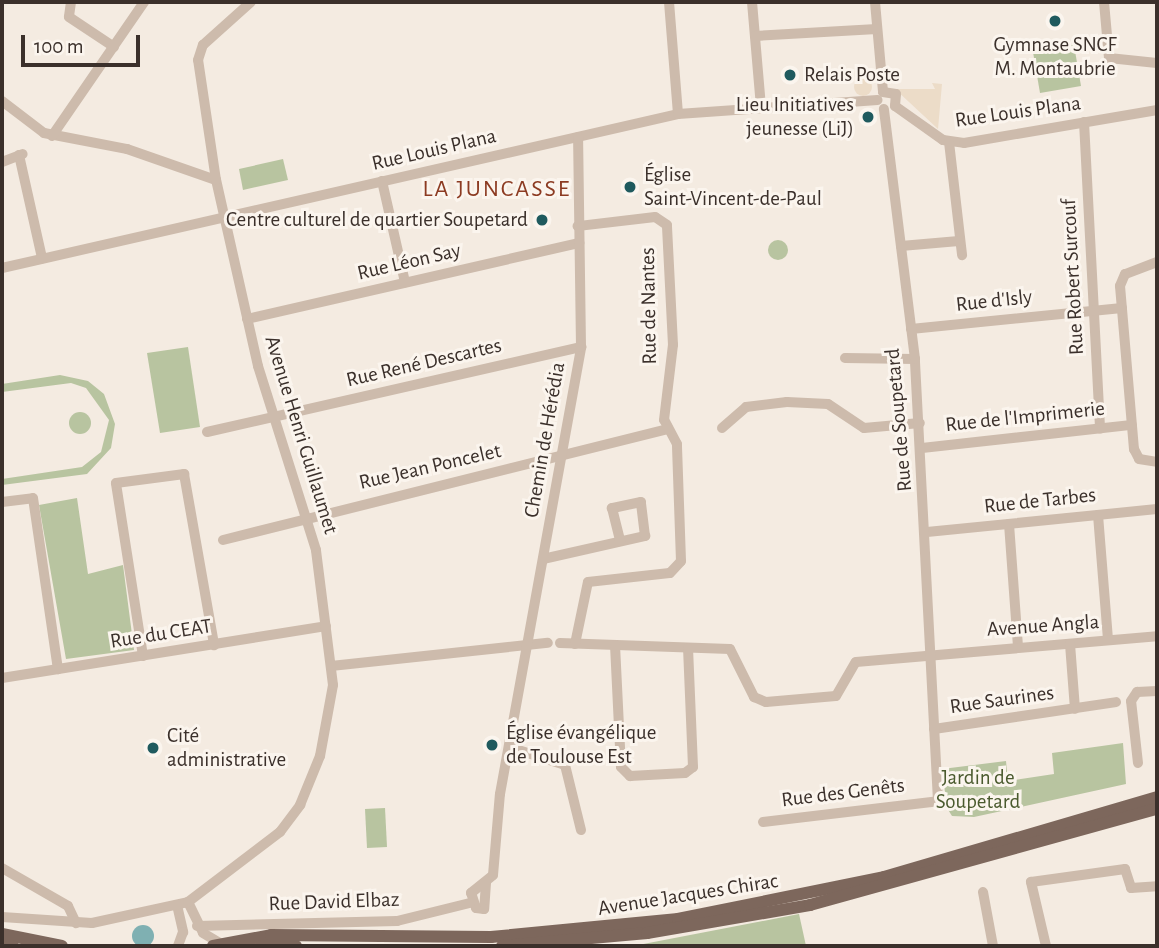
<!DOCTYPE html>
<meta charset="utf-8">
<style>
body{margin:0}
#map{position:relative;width:1159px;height:948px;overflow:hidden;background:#f4ebe1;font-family:"Alegreya Sans",sans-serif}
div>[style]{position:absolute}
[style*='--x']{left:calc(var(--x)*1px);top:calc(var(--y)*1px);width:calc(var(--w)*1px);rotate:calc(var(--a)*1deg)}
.green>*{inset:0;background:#b8c4a0}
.round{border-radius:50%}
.plaza>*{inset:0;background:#ecdcc8}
.water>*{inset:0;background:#7fb0b2}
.minor>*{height:10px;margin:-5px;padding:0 5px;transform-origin:5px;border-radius:5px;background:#cdbbac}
.major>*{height:12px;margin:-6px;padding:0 6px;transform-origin:6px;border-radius:6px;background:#7d675c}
.dots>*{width:19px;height:19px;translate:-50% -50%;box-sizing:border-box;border:4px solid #fbf5ee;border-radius:50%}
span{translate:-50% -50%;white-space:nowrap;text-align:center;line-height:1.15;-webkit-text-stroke:6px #fbf5ee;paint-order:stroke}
.poi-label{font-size:21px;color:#3b302b}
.left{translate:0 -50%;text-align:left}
.right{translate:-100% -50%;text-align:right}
.street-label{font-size:21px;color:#3b302b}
.park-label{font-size:21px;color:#4a5a2e}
.quarter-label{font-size:24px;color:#8c3b22;letter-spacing:2px}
.frame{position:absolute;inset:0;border:4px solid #3b302b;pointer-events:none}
.scale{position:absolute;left:21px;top:35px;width:119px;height:32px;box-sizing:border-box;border:4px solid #3b302b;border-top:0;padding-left:9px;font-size:21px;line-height:24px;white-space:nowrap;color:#3b302b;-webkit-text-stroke:5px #fbf5ee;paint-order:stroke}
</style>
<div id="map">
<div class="green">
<i style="clip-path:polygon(1074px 45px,1081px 86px,1040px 93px,1033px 52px)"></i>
<i style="clip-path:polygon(283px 159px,288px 180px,243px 190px,239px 169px)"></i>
<i class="round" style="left:768px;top:240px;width:20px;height:20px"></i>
<i style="clip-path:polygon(188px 347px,200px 427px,160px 433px,147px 353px)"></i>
<i style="clip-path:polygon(60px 375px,88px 381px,104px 394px,115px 424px,111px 448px,87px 474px,2px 485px,2px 479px,82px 467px,101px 452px,109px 420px,86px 388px,71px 383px,2px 392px,2px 384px)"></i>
<i class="round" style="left:69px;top:412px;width:22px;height:22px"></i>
<i style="clip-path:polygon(77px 498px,88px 574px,123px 565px,134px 650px,66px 659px,39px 505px)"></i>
<i style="clip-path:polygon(1123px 743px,1126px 784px,974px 817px,952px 816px,947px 808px,942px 769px,1006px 761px,1008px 781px,1054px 774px,1052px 753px)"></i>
<i style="clip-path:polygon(385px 808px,387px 847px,367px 848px,365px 809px)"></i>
<i style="clip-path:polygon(799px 914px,806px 946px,633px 946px)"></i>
</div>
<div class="plaza">
<i class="round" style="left:854px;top:78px;width:18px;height:18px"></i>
<i style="clip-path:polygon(932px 83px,942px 84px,938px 129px,895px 89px,935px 89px)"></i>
</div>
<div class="water">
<i class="round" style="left:132px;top:925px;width:22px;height:22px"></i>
</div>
<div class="minor">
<i style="--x:71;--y:2;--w:15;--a:98"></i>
<i style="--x:69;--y:17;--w:54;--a:33.7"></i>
<i style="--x:669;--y:2;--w:112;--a:85.4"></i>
<i style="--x:752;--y:2;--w:105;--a:85.1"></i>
<i style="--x:875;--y:2;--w:90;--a:84.9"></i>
<i style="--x:1104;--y:2;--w:56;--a:84.9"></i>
<i style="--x:1109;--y:58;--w:48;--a:5.9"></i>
<i style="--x:755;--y:36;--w:122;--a:-3.3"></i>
<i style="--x:883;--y:92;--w:13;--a:9"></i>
<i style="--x:896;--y:94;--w:12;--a:95"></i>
<i style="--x:2;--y:101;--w:53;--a:37.3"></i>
<i style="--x:44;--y:133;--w:85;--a:10.9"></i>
<i style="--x:127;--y:149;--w:94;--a:19.2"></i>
<i style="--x:895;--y:106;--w:59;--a:35.3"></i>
<i style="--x:943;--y:140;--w:21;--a:8"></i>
<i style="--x:964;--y:143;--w:196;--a:-9.7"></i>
<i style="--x:1084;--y:122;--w:307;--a:87"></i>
<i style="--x:52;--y:136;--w:163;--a:-55.5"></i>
<i style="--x:949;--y:142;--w:114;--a:83.4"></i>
<i style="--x:19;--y:155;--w:106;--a:77.4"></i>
<i style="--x:2;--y:162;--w:22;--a:-21"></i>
<i style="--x:382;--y:181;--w:104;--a:77.2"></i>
<i style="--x:901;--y:246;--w:58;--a:-4.9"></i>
<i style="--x:1157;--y:262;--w:34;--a:159"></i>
<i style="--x:1125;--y:274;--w:13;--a:113"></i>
<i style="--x:1120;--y:286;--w:164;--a:85.1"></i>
<i style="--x:1134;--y:449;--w:11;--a:63"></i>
<i style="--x:1139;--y:459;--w:18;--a:9"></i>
<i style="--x:2;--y:268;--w:693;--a:-12.83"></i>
<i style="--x:678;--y:114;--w:200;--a:-4"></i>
<i style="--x:247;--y:319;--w:341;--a:-12.9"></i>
<i style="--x:911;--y:329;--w:212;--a:-5.7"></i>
<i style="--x:845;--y:358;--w:70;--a:0.8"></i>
<i style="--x:722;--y:428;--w:32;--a:-41"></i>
<i style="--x:746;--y:407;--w:41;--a:-7"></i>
<i style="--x:787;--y:402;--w:41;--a:2.8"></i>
<i style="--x:828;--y:404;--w:43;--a:33.7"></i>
<i style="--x:864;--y:428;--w:56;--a:-5.1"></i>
<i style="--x:207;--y:432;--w:384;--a:-12.8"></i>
<i style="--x:922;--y:448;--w:211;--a:-6.3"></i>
<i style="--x:2;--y:502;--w:31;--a:-7"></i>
<i style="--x:33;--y:498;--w:173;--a:81.7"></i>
<i style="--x:1098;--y:515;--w:125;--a:85.4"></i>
<i style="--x:1009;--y:524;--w:123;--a:85.8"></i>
<i style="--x:927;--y:532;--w:231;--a:-5.7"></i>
<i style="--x:223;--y:540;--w:458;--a:-14"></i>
<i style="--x:543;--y:559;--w:105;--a:-12.7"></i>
<i style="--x:645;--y:536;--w:34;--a:-97"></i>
<i style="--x:641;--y:502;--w:30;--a:168"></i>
<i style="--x:612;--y:508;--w:34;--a:76"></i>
<i style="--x:560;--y:643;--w:170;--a:2"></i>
<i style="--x:730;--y:649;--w:54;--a:63.4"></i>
<i style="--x:754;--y:697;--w:13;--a:23"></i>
<i style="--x:766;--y:702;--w:70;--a:-4.9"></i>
<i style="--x:836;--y:696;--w:39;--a:-60"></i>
<i style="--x:856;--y:662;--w:302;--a:-4.9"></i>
<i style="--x:575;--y:644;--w:63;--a:-78.2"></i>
<i style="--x:588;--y:582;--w:82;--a:-6.3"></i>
<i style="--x:670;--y:573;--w:16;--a:-47"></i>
<i style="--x:681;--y:561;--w:117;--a:-92"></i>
<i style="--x:677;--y:444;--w:27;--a:-118"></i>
<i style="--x:664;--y:420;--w:76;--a:-83.2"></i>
<i style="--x:673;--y:345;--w:120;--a:-92.9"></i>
<i style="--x:667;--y:225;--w:14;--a:-146"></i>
<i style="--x:655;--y:217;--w:78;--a:173.3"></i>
<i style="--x:1070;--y:644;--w:65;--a:85.6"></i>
<i style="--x:615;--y:645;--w:122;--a:87.2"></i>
<i style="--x:621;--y:767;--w:13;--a:45"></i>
<i style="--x:630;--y:776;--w:55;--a:-3.1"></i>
<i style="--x:685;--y:773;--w:10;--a:-37"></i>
<i style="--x:693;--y:767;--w:119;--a:-92.4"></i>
<i style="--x:143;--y:656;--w:175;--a:-98.9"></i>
<i style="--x:116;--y:483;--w:69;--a:-7.5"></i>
<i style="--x:184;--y:474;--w:174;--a:80"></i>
<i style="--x:331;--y:666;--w:218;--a:-6.1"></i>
<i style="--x:2;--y:678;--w:328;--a:-9.1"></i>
<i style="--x:934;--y:729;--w:184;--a:-8.4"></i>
<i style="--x:509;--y:747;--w:59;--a:17.8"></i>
<i style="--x:565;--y:765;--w:67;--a:76.2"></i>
<i style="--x:1138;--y:763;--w:62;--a:-96.4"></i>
<i style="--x:1131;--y:701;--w:11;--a:-56"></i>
<i style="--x:1137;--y:692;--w:20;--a:-3"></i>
<i style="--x:763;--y:822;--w:176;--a:-6.8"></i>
<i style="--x:938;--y:801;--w:443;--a:-93"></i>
<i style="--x:915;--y:359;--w:252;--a:-97.1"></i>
<i style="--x:2;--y:868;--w:76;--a:29.9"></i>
<i style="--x:68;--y:906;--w:19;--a:65"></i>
<i style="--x:486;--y:883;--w:26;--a:94"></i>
<i style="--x:484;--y:909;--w:8;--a:-173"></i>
<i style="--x:476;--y:908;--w:16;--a:-108"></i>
<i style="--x:471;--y:893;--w:28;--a:-39"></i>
<i style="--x:493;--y:875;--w:81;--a:-85.1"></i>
<i style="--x:500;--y:794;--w:454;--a:-79.7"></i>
<i style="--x:581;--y:347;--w:210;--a:-90.8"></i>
<i style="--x:983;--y:892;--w:55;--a:79.5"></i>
<i style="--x:188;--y:902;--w:34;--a:64"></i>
<i style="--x:203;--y:933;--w:21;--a:31"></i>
<i style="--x:177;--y:905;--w:28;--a:77"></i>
<i style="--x:183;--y:932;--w:15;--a:110"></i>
<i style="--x:2;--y:917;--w:90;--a:3.8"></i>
<i style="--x:92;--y:923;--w:98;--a:-12.3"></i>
<i style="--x:188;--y:902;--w:116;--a:-37.3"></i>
<i style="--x:280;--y:832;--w:34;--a:-53"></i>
<i style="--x:300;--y:805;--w:53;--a:-67.8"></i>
<i style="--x:320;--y:756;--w:72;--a:-79.6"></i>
<i style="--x:333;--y:685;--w:136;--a:-97.2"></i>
<i style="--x:316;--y:550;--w:193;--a:-107.5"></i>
<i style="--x:258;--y:366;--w:191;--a:-102.7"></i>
<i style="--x:216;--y:180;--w:121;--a:-98.5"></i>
<i style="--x:198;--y:60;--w:16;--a:-72"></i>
<i style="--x:203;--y:45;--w:64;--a:-41.9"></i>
<i style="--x:197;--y:926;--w:200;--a:-1.4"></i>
<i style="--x:397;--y:921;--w:75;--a:-13.9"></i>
<i style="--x:1046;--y:946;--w:66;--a:-103.2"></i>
<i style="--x:1031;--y:882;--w:95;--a:-7.9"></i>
<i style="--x:1125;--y:869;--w:20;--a:72"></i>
<i style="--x:1131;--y:888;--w:26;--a:-4"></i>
</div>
<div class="major">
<i style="--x:2;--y:934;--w:61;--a:11.3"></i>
<i style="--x:3;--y:946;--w:10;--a:0"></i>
<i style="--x:213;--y:946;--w:59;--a:-10.7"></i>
<i style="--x:271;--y:935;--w:220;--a:0.5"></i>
<i style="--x:491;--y:937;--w:188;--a:-5.5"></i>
<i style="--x:678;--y:919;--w:210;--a:-11.5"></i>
<i style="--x:884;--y:877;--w:284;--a:-16.3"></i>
<i style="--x:261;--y:946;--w:35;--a:0"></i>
<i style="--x:502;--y:946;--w:146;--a:-5.1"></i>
<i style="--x:647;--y:933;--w:165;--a:-9.7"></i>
<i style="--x:810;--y:905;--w:360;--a:-15.5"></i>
</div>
<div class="dots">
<i style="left:1055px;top:21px;background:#1f5a5e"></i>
<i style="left:790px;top:75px;background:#1f5a5e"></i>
<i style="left:868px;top:117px;background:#1f5a5e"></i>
<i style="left:630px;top:187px;background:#1f5a5e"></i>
<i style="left:542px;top:220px;background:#1f5a5e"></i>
<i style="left:492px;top:745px;background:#1f5a5e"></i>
<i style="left:153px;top:748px;background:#1f5a5e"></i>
</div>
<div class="poi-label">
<span style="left:1055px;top:57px">Gymnase SNCF<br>M. Montaubrie</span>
<span class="left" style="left:804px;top:75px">Relais Poste</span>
<span class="right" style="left:854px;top:117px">Lieu Initiatives<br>jeunesse (LiJ)</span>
<span class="left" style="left:644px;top:187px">Église<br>Saint-Vincent-de-Paul</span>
<span class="right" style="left:528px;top:220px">Centre culturel de quartier Soupetard</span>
<span class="left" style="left:506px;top:745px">Église évangélique<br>de Toulouse Est</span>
<span class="left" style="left:167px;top:748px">Cité<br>administrative</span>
</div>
<div class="street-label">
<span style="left:1018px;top:112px;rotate:-8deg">Rue Louis Plana</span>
<span style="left:434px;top:150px;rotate:-13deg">Rue Louis Plana</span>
<span style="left:409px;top:262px;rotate:-13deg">Rue Léon Say</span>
<span style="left:1073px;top:277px;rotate:-93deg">Rue Robert Surcouf</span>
<span style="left:994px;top:301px;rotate:-6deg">Rue d'Isly</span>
<span style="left:649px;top:306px;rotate:-91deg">Rue de Nantes</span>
<span style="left:424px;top:363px;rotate:-13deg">Rue René Descartes</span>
<span style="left:1025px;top:417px;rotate:-6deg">Rue de l'Imprimerie</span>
<span style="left:899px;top:420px;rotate:-95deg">Rue de Soupetard</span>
<span style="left:301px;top:435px;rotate:73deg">Avenue Henri Guillaumet</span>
<span style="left:545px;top:440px;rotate:-80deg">Chemin de Hérédia</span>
<span style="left:430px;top:467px;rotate:-13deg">Rue Jean Poncelet</span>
<span style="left:1040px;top:501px;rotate:-6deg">Rue de Tarbes</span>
<span style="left:1043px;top:626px;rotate:-4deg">Avenue Angla</span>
<span style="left:161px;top:634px;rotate:-9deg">Rue du CEAT</span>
<span style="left:1002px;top:700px;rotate:-8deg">Rue Saurines</span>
<span style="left:843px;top:793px;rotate:-7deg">Rue des Genêts</span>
<span style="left:688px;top:895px;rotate:-9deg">Avenue Jacques Chirac</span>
<span style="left:334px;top:902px;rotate:-2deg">Rue David Elbaz</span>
</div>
<div class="park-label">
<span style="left:978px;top:790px">Jardin de<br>Soupetard</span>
</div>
<div class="quarter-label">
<span style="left:497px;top:190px">LA JUNCASSE</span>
</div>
<div class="frame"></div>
<div class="scale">100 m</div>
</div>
